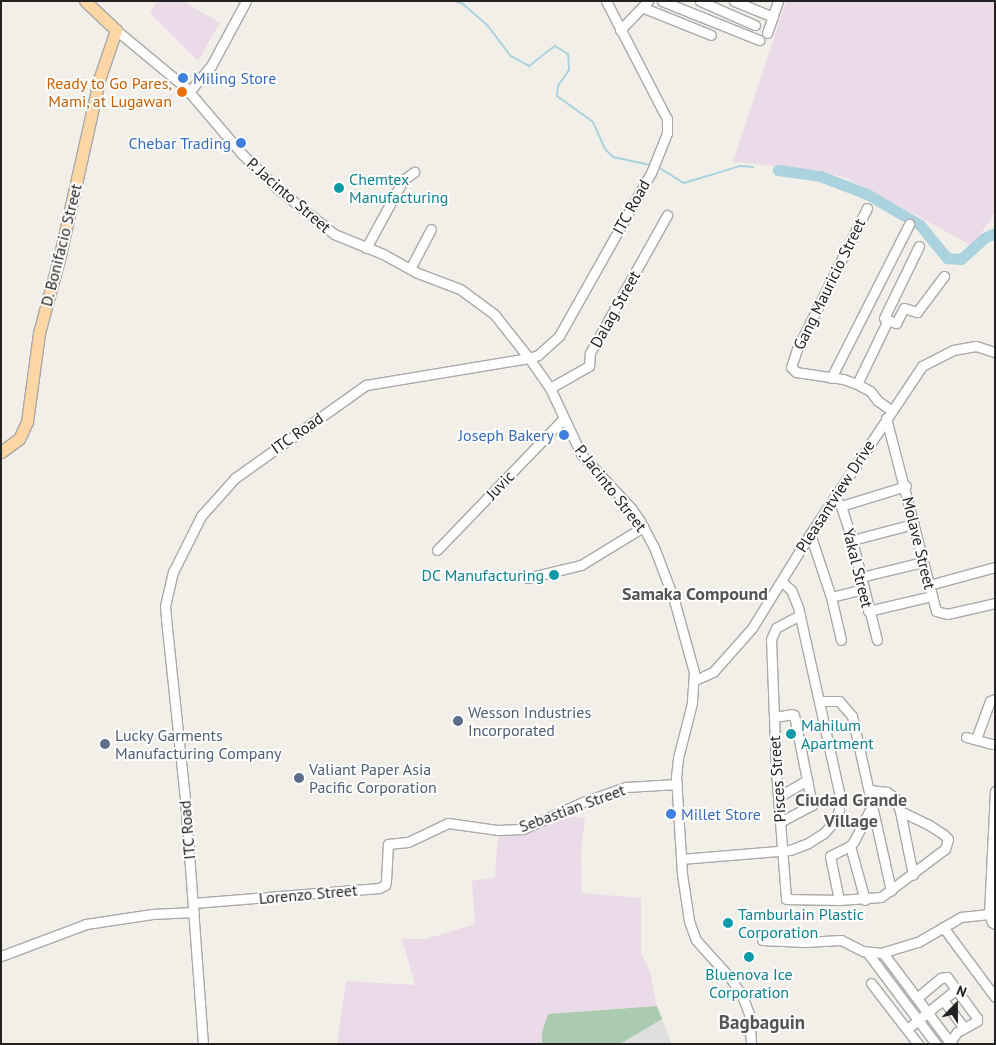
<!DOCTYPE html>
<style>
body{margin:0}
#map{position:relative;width:996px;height:1045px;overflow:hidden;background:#f2efe9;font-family:"PT Sans",sans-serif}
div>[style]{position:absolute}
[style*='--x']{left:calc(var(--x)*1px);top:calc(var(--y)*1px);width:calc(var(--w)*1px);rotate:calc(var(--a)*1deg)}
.residential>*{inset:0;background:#e0dfdf}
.industrial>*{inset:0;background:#ebdbe8}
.cemetery>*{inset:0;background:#aacbaf}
.stream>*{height:2px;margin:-1px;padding:0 1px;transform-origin:1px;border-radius:1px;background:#aad3df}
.river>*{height:11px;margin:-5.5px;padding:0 5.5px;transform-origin:5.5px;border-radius:5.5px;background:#aad3df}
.roads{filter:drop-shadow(1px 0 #a9a9a9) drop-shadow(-1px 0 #a9a9a9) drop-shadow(0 1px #a9a9a9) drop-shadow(0 -1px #a9a9a9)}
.minor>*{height:9px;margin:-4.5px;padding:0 4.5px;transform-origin:4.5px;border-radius:4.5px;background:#fff}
.major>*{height:11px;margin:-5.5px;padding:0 5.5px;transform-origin:5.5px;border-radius:5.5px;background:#fcd6a4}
.dots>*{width:14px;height:14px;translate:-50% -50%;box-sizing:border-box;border:2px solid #fff;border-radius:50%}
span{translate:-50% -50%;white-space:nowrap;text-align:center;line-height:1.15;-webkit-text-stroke:4px #fff;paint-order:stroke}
.shop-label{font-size:16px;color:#366cbe}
.left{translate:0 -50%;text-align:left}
.right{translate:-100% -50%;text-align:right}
.food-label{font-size:16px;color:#c56008}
.culture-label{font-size:16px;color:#0d838f}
.street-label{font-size:16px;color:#222}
.service-label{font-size:16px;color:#4e5e75}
.neighbourhood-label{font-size:18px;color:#555;font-weight:700}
.quarter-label{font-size:19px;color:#555;font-weight:700}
.frame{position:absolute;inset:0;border:2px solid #222;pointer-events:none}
.north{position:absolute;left:931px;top:980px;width:50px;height:50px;-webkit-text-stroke:4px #fff;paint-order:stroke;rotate:22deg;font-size:14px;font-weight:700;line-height:20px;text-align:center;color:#222}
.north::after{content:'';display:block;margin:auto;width:18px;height:22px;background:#222;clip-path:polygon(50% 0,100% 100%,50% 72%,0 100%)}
</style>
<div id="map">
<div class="residential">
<i style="clip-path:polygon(662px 1019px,672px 1044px,620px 1044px,643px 1029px)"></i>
</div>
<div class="industrial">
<i style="clip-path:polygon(157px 1px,183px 1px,220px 23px,198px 61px,150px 13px)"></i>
<i style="clip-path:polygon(786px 1px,995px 1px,995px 212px,973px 246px,846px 178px,817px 170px,733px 162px)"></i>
<i style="clip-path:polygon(558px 815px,585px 818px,581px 850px,582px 893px,641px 898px,641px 953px,650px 972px,657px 1006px,548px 1014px,542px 1032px,542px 1044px,337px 1044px,346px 981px,415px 985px,402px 939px,426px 939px,475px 924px,472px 881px,495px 877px,498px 832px)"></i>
</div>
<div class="cemetery">
<i style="clip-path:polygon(657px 1006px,662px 1019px,620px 1044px,542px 1044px,542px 1032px,548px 1014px)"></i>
</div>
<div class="stream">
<i style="--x:455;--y:1;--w:9;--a:21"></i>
<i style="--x:463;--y:4;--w:33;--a:41"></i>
<i style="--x:488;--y:26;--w:38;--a:53"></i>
<i style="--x:511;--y:56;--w:21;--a:29"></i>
<i style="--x:529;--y:66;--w:33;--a:-38"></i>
<i style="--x:555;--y:46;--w:15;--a:32"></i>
<i style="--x:568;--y:54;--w:16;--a:86"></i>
<i style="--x:569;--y:70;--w:19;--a:125"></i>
<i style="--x:558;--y:86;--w:10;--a:96"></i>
<i style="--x:557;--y:96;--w:44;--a:35.8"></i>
<i style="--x:593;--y:122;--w:30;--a:66"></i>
<i style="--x:605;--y:149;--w:11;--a:45"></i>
<i style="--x:613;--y:157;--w:38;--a:12"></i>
<i style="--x:658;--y:167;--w:31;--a:32"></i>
<i style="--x:684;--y:183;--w:59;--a:-16.9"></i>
<i style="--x:740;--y:166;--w:13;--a:4"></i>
</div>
<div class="river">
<i style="--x:778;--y:170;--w:42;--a:8.1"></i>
<i style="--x:820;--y:176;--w:50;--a:21"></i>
<i style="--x:867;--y:194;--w:61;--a:30.3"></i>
<i style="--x:920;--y:225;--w:43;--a:50.7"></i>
<i style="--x:947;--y:258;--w:14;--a:4"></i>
<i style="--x:961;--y:259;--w:31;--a:-42"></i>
<i style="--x:984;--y:238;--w:12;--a:-24"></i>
</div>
<div class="roads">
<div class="minor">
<i style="--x:662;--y:1;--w:105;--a:21.9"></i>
<i style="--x:700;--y:1;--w:60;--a:23.6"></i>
<i style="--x:734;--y:1;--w:42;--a:22.3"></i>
<i style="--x:644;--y:8;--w:72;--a:21.9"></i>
<i style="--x:116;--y:30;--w:89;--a:39.6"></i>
<i style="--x:185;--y:87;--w:88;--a:49.6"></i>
<i style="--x:242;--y:154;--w:49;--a:44.2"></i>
<i style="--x:277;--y:188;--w:73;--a:38.9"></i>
<i style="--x:334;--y:234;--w:53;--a:22.2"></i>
<i style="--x:383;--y:254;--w:37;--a:29"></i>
<i style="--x:415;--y:272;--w:48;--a:20.7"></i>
<i style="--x:460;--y:289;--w:42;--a:36.3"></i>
<i style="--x:494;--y:314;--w:56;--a:51.5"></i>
<i style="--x:529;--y:358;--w:37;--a:55"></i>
<i style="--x:550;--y:388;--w:73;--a:64.8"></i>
<i style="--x:581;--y:454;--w:74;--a:47.2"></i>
<i style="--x:631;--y:508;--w:16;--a:55"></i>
<i style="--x:640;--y:521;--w:30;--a:62"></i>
<i style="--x:654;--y:547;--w:57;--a:69.3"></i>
<i style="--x:674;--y:600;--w:75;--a:74.5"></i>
<i style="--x:694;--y:672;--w:31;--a:94"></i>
<i style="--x:692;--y:703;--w:57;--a:104.3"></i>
<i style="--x:678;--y:758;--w:18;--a:96"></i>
<i style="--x:676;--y:776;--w:98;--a:86.5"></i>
<i style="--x:682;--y:874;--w:48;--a:81.5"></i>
<i style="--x:689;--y:921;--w:20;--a:70"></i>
<i style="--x:696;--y:940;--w:54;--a:48"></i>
<i style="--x:732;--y:980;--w:21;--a:59"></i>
<i style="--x:743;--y:998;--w:17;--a:69"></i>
<i style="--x:749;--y:1014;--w:30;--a:86"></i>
<i style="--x:620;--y:30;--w:40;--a:-46"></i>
<i style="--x:767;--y:33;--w:34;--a:-71"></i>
<i style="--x:189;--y:92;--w:34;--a:-50"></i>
<i style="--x:211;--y:66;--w:74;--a:-61.7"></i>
<i style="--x:867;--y:208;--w:157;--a:116.4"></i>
<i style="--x:797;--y:349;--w:19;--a:108"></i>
<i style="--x:791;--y:367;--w:7;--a:45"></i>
<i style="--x:796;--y:372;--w:48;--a:8.5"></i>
<i style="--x:843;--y:379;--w:15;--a:20"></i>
<i style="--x:857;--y:384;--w:15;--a:28"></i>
<i style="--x:870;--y:391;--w:13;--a:51"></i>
<i style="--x:878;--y:401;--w:16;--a:35"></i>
<i style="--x:366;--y:248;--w:77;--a:-61.4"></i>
<i style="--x:403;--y:180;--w:14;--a:-36"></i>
<i style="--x:410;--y:269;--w:45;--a:-62.3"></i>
<i style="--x:888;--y:320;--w:9;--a:21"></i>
<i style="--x:896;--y:323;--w:17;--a:-62"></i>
<i style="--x:904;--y:308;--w:14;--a:17"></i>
<i style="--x:917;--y:312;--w:45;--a:-53.1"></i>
<i style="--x:831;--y:378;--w:173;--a:-63.1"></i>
<i style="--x:857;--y:384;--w:71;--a:-64.2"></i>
<i style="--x:888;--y:320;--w:4;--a:-153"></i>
<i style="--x:884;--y:318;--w:80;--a:-64.1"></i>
<i style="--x:550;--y:388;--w:45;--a:-29.4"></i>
<i style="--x:589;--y:366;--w:13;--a:-86"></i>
<i style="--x:590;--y:353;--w:158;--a:-60.8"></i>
<i style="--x:886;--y:418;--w:199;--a:75.5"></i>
<i style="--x:936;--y:611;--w:11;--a:15"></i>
<i style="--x:947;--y:614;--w:49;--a:-12.9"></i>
<i style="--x:835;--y:498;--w:10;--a:53"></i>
<i style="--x:841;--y:506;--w:36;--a:72"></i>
<i style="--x:852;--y:540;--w:103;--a:76"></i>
<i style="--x:841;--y:506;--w:68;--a:-17.1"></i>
<i style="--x:810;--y:534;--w:66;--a:71.6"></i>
<i style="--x:831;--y:597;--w:44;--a:76.9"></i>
<i style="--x:852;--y:540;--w:64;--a:-14.5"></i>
<i style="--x:437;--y:550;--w:182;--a:-46.1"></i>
<i style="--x:861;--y:577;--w:64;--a:-13.6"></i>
<i style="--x:527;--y:578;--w:56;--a:-13.5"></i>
<i style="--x:581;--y:565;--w:73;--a:-31.5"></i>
<i style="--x:929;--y:585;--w:68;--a:-15.3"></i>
<i style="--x:831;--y:597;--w:33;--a:-14"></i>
<i style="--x:868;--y:611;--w:66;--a:-13.2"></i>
<i style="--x:800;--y:615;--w:27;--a:152"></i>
<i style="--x:776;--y:628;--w:12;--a:114"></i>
<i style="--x:771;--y:639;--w:132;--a:87.8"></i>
<i style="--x:776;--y:771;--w:128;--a:85.5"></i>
<i style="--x:786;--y:899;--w:53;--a:1.1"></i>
<i style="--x:839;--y:900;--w:42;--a:-4.1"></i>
<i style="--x:881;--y:897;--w:80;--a:-36.9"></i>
<i style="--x:945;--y:849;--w:10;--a:-73"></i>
<i style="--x:948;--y:839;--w:7;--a:-135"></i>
<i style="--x:943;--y:834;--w:17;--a:-147"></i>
<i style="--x:929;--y:825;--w:32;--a:-154"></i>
<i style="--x:695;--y:680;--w:20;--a:-24"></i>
<i style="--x:713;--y:672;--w:59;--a:-48.4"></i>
<i style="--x:752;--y:628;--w:110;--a:-58.3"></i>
<i style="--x:810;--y:534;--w:202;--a:-56.3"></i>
<i style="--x:922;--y:366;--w:35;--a:-27"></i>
<i style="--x:953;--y:350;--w:23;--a:-10"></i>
<i style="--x:976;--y:346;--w:20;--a:18"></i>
<i style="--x:820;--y:701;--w:19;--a:0"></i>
<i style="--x:839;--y:701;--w:20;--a:49"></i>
<i style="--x:852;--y:716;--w:179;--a:77.4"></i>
<i style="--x:774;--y:717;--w:18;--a:-9"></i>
<i style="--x:792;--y:714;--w:2;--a:27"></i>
<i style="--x:794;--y:715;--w:92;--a:78.7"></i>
<i style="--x:812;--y:805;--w:36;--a:152"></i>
<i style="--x:966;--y:737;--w:27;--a:15"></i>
<i style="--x:976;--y:739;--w:40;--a:-69.8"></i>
<i style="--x:990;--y:701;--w:5;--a:-22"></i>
<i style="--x:869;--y:790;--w:18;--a:6"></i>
<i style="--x:887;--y:792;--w:11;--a:38"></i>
<i style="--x:896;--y:799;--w:13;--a:72"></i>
<i style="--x:900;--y:811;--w:65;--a:78.5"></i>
<i style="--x:995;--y:791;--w:123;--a:92.8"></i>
<i style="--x:989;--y:914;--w:9;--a:69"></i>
<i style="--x:992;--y:922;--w:4;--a:34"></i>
<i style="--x:778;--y:797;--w:34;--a:-30"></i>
<i style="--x:850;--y:846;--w:56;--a:74.5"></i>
<i style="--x:681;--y:859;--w:109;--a:-4.7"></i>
<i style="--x:790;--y:850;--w:19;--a:-21"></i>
<i style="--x:808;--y:843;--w:19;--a:-32"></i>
<i style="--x:824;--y:833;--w:18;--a:-49"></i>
<i style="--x:836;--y:819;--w:9;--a:-72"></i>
<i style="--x:839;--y:810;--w:18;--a:-90"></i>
<i style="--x:839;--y:792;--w:189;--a:-102.5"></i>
<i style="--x:798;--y:607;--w:18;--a:-112"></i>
<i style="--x:791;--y:590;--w:12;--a:-138"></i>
<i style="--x:839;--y:900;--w:45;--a:-101.6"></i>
<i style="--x:830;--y:856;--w:22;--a:-27"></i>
<i style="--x:850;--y:846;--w:6;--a:-51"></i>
<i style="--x:854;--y:841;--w:39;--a:-63"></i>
<i style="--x:193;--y:903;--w:187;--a:-4.6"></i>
<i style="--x:379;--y:888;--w:7;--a:-27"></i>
<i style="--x:385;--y:885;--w:4;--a:-76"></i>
<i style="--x:386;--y:881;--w:37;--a:-87"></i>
<i style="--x:388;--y:844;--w:20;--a:-6"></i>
<i style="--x:408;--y:842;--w:44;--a:-25.4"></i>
<i style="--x:448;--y:823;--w:49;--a:8.1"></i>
<i style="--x:497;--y:830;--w:26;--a:-2"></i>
<i style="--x:523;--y:829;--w:66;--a:-24.2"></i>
<i style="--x:583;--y:802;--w:46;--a:-19.2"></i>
<i style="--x:626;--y:787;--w:51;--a:-3.4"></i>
<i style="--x:943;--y:927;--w:87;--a:53.4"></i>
<i style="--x:762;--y:940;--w:43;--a:2.7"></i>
<i style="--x:805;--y:942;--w:36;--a:-3"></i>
<i style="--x:841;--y:940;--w:25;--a:27"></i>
<i style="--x:863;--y:951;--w:18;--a:6"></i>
<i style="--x:881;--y:953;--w:39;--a:-17"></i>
<i style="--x:918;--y:942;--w:50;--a:-30.2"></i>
<i style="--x:961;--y:917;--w:28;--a:-6"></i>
<i style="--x:867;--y:952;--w:115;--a:53.1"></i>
<i style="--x:883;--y:953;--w:114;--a:53.2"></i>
<i style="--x:1;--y:956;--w:91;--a:-20.6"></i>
<i style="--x:86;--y:924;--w:67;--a:-8.6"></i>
<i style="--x:152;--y:914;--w:42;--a:-2.7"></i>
<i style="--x:871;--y:983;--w:77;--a:52.4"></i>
<i style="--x:918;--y:997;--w:30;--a:-40"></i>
<i style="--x:941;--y:978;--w:6;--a:-9"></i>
<i style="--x:947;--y:977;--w:51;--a:53.8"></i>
<i style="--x:977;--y:1018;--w:3;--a:90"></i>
<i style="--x:977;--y:1021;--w:23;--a:151"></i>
<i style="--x:957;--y:1032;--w:14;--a:124"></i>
<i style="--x:943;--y:1000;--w:34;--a:53"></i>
<i style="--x:907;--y:1029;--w:62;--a:-39.1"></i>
<i style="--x:203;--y:1044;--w:246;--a:-94.2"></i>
<i style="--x:185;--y:799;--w:171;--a:-96"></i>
<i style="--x:167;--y:629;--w:23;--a:-95"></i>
<i style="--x:165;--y:606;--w:35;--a:-77"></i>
<i style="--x:173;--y:572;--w:63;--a:-63.4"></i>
<i style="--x:201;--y:516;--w:51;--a:-48.2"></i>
<i style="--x:235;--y:478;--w:161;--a:-35.4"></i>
<i style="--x:366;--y:385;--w:165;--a:-9.4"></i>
<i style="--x:529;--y:358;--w:9;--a:-18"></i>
<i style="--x:538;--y:355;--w:28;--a:-42"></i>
<i style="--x:559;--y:336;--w:187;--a:-60.6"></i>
<i style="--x:651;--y:173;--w:43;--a:-68.2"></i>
<i style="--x:667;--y:133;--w:14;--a:-90"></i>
<i style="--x:667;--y:119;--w:133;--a:-117.3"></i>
</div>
<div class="major">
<i style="--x:1;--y:452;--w:22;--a:-36"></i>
<i style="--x:19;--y:439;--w:19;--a:-65"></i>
<i style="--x:27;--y:422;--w:90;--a:-82.3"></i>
<i style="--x:39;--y:333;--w:81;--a:-74.9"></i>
<i style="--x:60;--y:255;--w:179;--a:-77.4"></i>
<i style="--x:99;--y:80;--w:53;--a:-71.2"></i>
<i style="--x:116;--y:30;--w:42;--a:-136.9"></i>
</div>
</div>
<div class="dots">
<i style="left:183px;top:78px;background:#3f7fe0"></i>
<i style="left:182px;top:92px;background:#e8710a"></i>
<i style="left:241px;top:143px;background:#3f7fe0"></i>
<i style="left:339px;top:188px;background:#0f9aa8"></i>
<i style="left:564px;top:435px;background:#3f7fe0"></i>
<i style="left:554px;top:575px;background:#0f9aa8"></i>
<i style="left:458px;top:721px;background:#5c6f8a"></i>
<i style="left:791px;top:734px;background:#0f9aa8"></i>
<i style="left:105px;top:744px;background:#5c6f8a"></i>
<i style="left:299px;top:778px;background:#5c6f8a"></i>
<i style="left:671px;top:814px;background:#3f7fe0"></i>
<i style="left:728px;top:923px;background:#0f9aa8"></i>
<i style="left:749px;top:957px;background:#0f9aa8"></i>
</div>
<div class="shop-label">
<span class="left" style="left:193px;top:78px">Miling Store</span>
<span class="right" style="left:231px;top:143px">Chebar Trading</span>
<span class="right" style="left:554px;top:435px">Joseph Bakery</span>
<span class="left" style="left:681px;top:814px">Millet Store</span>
</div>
<div class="food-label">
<span class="right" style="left:172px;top:92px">Ready to Go Pares,<br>Mami, at Lugawan</span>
</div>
<div class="culture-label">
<span class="left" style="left:349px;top:188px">Chemtex<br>Manufacturing</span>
<span class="right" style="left:544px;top:575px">DC Manufacturing</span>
<span class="left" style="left:801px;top:734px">Mahilum<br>Apartment</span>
<span class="left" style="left:738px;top:923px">Tamburlain Plastic<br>Corporation</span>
<span style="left:749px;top:983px">Bluenova Ice<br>Corporation</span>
</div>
<div class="street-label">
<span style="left:289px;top:195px;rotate:41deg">P. Jacinto Street</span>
<span style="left:631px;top:207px;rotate:-61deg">ITC Road</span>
<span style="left:61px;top:245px;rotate:-76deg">D. Bonifacio Street</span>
<span style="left:829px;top:284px;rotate:-64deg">Gang Mauricio Street</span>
<span style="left:615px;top:309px;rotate:-61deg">Dalag Street</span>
<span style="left:297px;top:433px;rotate:-35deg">ITC Road</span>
<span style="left:500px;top:485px;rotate:-46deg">Juvic</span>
<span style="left:611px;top:488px;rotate:52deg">P. Jacinto Street</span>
<span style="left:835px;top:496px;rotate:-57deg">Pleasantview Drive</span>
<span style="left:919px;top:543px;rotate:76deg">Molave Street</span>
<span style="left:858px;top:568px;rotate:76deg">Yakal Street</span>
<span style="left:777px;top:779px;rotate:-94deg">Pisces Street</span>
<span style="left:572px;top:808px;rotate:-20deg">Sebastian Street</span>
<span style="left:187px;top:830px;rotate:-95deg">ITC Road</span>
<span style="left:308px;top:894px;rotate:-5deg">Lorenzo Street</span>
</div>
<div class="service-label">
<span class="left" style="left:468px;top:721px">Wesson Industries<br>Incorporated</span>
<span class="left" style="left:115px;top:744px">Lucky Garments<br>Manufacturing Company</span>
<span class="left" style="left:309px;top:778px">Valiant Paper Asia<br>Pacific Corporation</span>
</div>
<div class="neighbourhood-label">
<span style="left:695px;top:594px">Samaka Compound</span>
<span style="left:851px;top:811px">Ciudad Grande<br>Village</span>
</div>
<div class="quarter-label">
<span style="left:762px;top:1023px">Bagbaguin</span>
</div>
<div class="frame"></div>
<div class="north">N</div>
</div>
